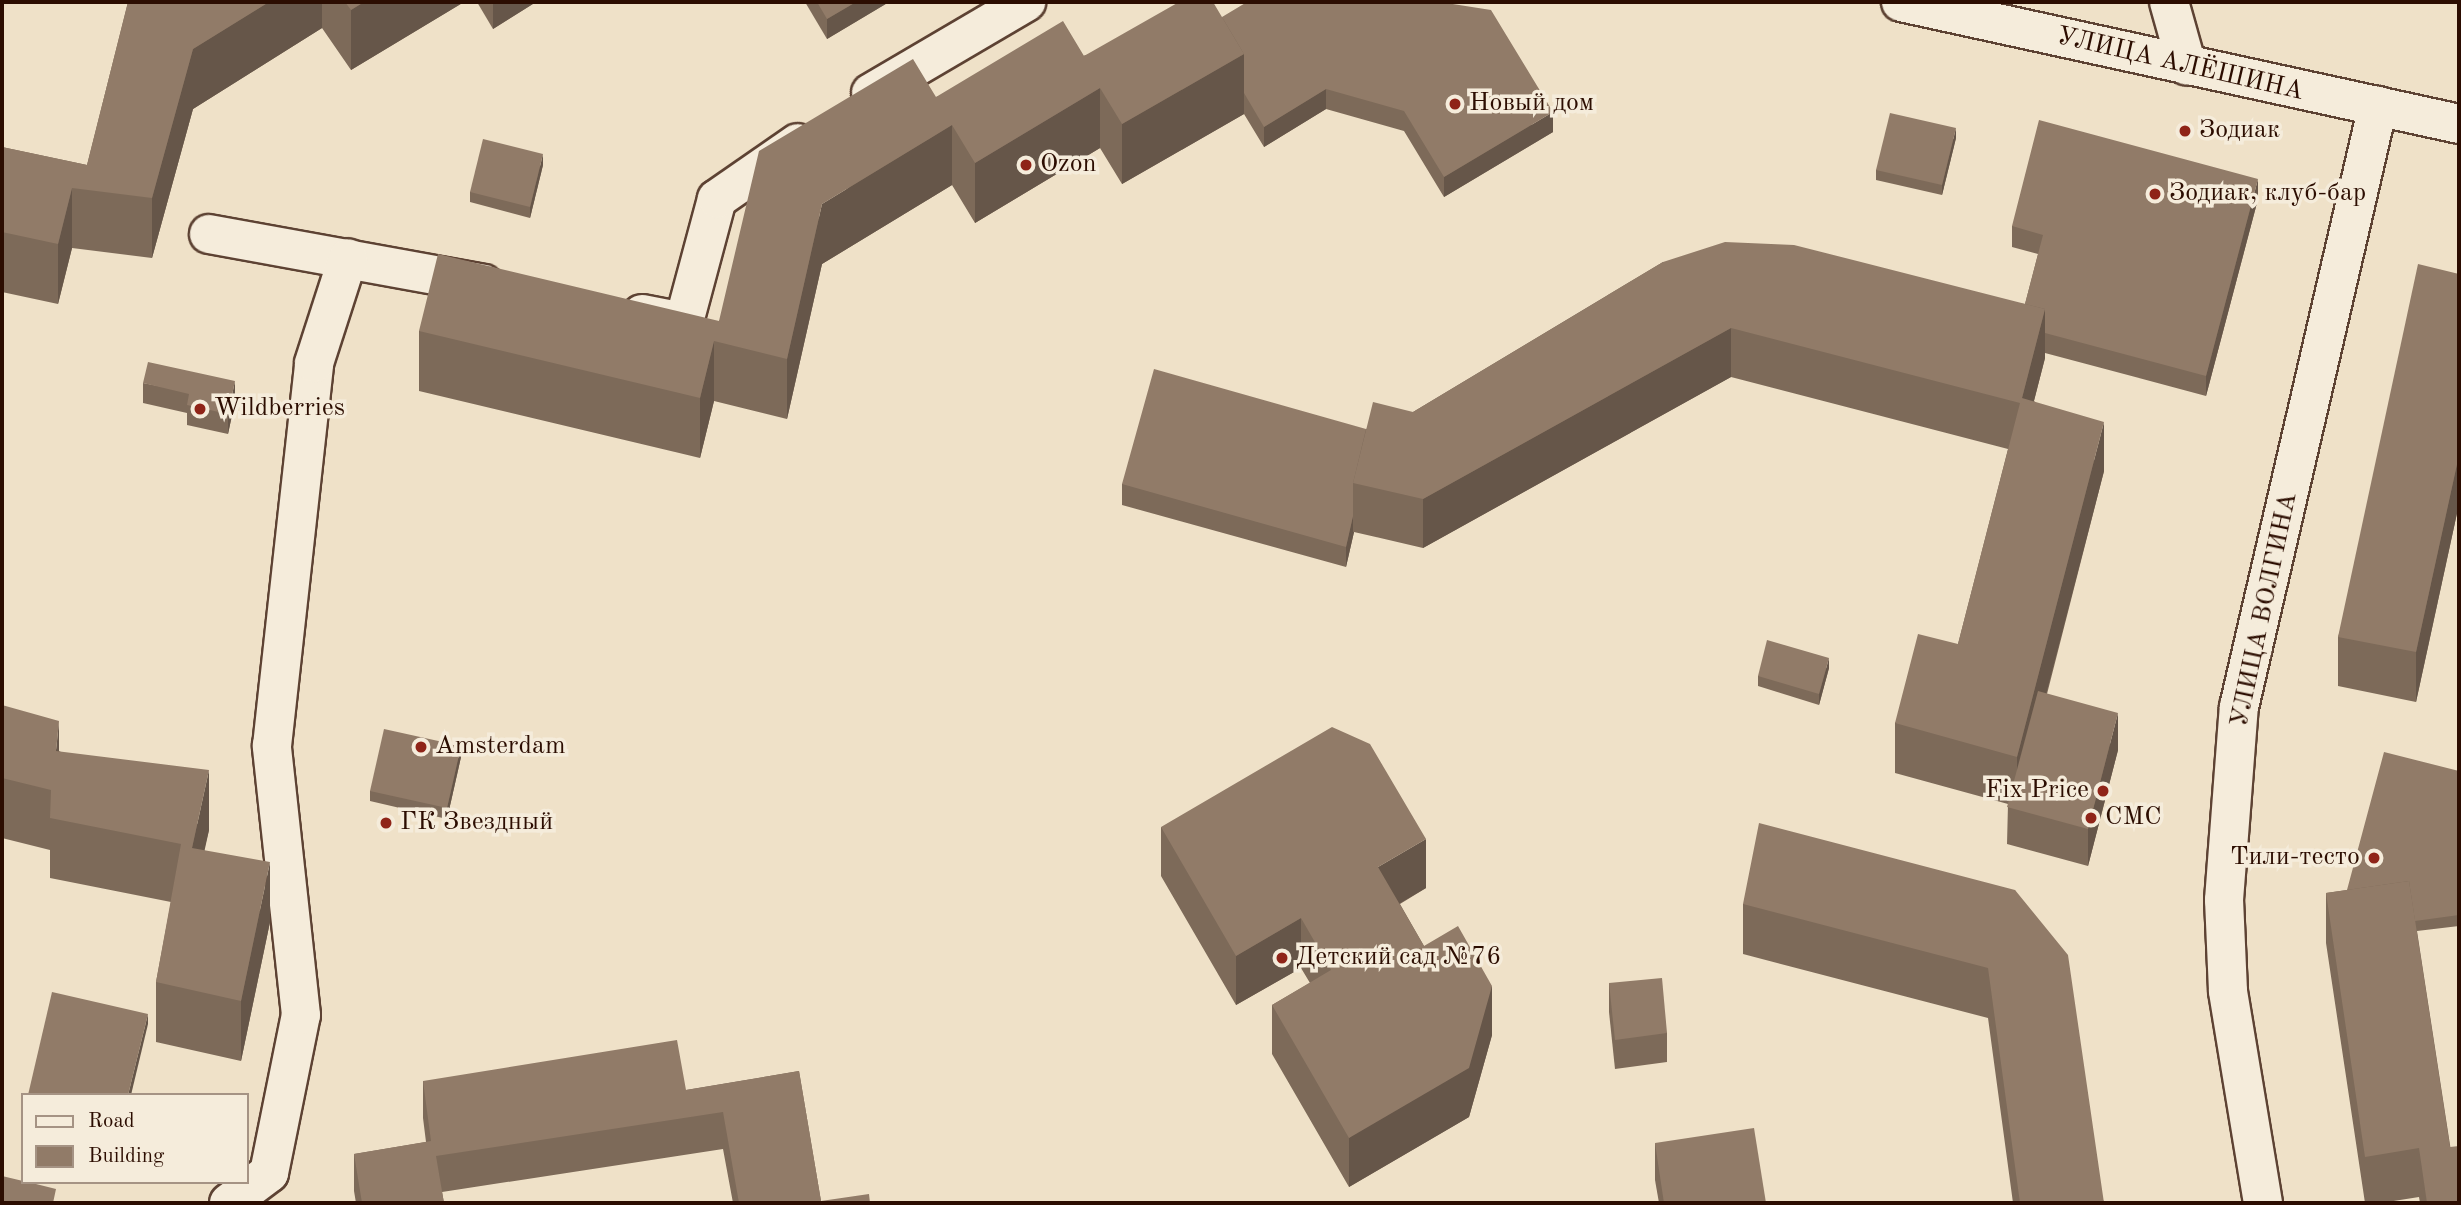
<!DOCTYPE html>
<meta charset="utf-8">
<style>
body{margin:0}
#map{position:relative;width:2461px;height:1205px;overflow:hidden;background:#efe1c8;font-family:"Old Standard TT",serif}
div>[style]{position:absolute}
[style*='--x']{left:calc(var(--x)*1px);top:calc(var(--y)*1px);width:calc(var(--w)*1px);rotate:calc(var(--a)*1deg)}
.roads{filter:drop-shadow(2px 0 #5d4233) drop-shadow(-2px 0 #5d4233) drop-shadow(0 2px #5d4233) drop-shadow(0 -2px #5d4233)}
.minor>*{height:38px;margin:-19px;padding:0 19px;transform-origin:19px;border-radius:19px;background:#f5ecdb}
.tertiary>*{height:38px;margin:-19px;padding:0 19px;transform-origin:19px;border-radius:19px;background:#f5ecdb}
.wall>*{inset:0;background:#7d6a59}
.shaded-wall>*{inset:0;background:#665649}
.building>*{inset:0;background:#917b68}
.dots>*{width:19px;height:19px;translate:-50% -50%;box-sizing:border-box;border:4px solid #f5ecdb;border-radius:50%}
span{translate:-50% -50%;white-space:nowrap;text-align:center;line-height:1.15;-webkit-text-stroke:7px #f5ecdb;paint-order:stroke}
.street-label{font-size:26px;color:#2c0d01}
.poi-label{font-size:26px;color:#2c0d01}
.left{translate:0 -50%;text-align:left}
.right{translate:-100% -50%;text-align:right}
.frame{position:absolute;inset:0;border:4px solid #2c0d01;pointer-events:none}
.legend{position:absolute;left:21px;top:1093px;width:228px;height:91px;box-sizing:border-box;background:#f5ecdb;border:2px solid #a59384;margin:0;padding:9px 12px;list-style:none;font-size:21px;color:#2c0d01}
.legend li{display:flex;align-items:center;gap:14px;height:35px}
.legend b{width:35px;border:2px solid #a59384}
</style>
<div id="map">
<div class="roads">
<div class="minor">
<i style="--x:2169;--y:2;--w:66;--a:74.3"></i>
<i style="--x:871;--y:93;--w:180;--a:-30.4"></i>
<i style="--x:209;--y:234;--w:279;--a:10.3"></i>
<i style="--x:642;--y:314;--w:43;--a:10.8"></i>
<i style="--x:684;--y:322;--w:127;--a:-75"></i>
<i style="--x:717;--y:199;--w:98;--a:-34.7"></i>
<i style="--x:229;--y:1203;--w:50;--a:-36.9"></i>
<i style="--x:269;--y:1173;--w:161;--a:-78.6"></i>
<i style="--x:301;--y:1015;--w:271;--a:-96.2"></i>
<i style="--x:272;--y:746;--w:385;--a:-83.7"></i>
<i style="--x:314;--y:363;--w:110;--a:-72.1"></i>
<i style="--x:2263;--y:1203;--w:215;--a:-99.4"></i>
<i style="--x:2228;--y:991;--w:91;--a:-92.5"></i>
<i style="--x:2224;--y:900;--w:194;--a:-85.6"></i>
<i style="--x:2239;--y:707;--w:617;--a:-76.98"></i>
</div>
<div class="tertiary">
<i style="--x:1901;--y:2;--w:571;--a:12.33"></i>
</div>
</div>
<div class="wall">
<i style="clip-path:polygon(128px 2px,464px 2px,351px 70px,322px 28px,193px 109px,152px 258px,72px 248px,58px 304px,2px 292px,2px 147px,87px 165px)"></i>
<i style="clip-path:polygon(477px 2px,536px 2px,493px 29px)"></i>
<i style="clip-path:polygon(805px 2px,889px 2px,827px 39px)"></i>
<i style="clip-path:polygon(1222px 17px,1553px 132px,1444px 197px,1404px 131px,1326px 109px,1264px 147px,1244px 114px,1122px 184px,1100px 148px,975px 223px,952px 185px,822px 264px,787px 419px,714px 401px,700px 458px,419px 391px,419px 331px,719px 321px,936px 97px)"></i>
<i style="clip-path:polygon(1956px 138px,1942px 195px,1876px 180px,1876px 170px)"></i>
<i style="clip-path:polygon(543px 165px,530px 218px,470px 202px,470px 192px)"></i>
<i style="clip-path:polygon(2258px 199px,2206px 396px,2045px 353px,2045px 358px,2034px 401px,2104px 471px,2047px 694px,2118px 750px,2088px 866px,2007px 844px,2008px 804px,1895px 773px,1895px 723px,1958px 644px,2008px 449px,1731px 377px,1423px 548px,1354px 532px,1346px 567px,1122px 505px,1122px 484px,1366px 429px,1413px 412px,1663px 262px,2025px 304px,2038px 254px,2012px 247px,2012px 226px)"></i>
<i style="clip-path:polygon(2459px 274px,2459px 504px,2416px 702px,2338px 686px,2338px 637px)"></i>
<i style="clip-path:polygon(143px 383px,235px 401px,228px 434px,187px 425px,187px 413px,143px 403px)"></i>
<i style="clip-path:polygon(1829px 668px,1819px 705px,1758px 686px,1758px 676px)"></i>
<i style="clip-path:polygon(2px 705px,59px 751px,209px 830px,204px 850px,270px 922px,241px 1061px,156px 1042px,156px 982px,171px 902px,50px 878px,50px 850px,2px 838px)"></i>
<i style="clip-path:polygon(461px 757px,447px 819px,370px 801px,370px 791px)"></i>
<i style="clip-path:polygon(2459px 771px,2459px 926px,2417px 931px,2459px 1203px,2420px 1203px,2419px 1197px,2381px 1203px,2365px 1203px,2326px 943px,2326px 893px,2347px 890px)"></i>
<i style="clip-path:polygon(1161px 827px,1426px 888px,1400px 904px,1424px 946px,1492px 1035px,1469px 1117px,1349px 1187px,1272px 1054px,1272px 1005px,1310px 983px,1301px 968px,1236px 1005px,1161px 876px)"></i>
<i style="clip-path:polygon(2015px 890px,2104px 1203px,2013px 1203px,1988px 1018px,1743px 954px,1743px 904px)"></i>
<i style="clip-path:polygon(1609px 983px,1667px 1033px,1667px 1062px,1615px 1069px,1609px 1012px)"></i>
<i style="clip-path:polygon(799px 1071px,821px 1201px,870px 1203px,733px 1203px,723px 1149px,442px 1192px,444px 1203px,356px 1203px,354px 1191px,354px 1154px,426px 1142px,423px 1118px,423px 1081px,686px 1090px)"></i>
<i style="clip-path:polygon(1655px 1143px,1766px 1203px,1659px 1203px,1655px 1180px)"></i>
</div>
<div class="shaded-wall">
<i style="clip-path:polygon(269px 2px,322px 2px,322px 28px,193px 109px,152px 258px,152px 198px,193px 49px)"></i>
<i style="clip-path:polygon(364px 2px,464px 2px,351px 70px,351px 10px)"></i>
<i style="clip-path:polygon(493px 2px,536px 2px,493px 29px)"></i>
<i style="clip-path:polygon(856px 2px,889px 2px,827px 39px,827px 19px)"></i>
<i style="clip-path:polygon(1244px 54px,1244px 114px,1122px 184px,1122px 124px)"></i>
<i style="clip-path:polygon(1100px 88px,1100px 148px,975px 223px,975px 163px)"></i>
<i style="clip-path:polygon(1326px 89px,1326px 109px,1264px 147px,1264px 127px)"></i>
<i style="clip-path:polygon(1553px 112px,1553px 132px,1444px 197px,1444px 177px)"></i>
<i style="clip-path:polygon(952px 125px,952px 185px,822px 264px,787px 419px,787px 359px,822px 204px)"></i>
<i style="clip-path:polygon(1956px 128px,1956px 138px,1942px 195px,1942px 185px)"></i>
<i style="clip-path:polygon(543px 154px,543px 165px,530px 218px,530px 207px)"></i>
<i style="clip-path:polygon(2258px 179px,2258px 199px,2206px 396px,2206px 376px)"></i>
<i style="clip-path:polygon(72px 188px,72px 248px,58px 304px,58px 244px)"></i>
<i style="clip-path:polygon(2045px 309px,2045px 358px,2022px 447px,2022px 398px)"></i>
<i style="clip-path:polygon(1731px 328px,1731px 377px,1423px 548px,1423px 499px)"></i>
<i style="clip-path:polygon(714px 341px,714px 401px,700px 458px,700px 398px)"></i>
<i style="clip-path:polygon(235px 381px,235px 401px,228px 434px,228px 414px)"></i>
<i style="clip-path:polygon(2104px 422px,2104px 471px,2017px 806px,2017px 757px)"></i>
<i style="clip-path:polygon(2459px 455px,2459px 504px,2416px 702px,2416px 652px)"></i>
<i style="clip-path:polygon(1353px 516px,1353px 532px,1354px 532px,1346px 567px,1346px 547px)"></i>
<i style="clip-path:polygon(1829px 658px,1829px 668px,1819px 705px,1819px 694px)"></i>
<i style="clip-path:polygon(2118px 713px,2118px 750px,2088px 866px,2088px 829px)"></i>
<i style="clip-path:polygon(59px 721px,59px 781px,56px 751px)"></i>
<i style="clip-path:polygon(461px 746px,461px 757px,447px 819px,447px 808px)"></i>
<i style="clip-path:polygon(209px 770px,209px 830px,192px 908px,192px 848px)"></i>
<i style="clip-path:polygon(1426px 839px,1426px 888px,1378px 916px,1378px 867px)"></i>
<i style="clip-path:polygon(270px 862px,270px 922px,241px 1061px,241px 1001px)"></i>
<i style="clip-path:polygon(1301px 918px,1301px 968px,1236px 1005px,1236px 956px)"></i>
<i style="clip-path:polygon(1492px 986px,1492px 1035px,1469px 1117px,1349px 1187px,1349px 1138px)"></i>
<i style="clip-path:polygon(148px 1014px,148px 1024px,131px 1095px,128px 1095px)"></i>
</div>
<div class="building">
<i style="clip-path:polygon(128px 2px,269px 2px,193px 49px,152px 198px,72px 188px,58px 244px,2px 232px,2px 147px,87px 165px)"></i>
<i style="clip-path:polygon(345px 2px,364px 2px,351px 10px)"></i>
<i style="clip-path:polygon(817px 2px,856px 2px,827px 19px)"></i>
<i style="clip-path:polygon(1179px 2px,1213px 2px,1244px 54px,1122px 124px,1100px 88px,975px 163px,952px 125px,822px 204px,787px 359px,714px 341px,700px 398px,419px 331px,438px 254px,719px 321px,759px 151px,913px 59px,936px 97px,1063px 21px,1084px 56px)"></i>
<i style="clip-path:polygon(1247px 2px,1440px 2px,1491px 10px,1553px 112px,1444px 177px,1404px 111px,1326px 89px,1264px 127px,1244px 93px,1244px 54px,1222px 17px)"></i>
<i style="clip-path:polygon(1890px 113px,1956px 128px,1942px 185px,1876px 170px)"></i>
<i style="clip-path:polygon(2039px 120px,2258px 179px,2206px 376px,2045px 333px,2045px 309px,2025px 304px,2043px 235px,2012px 226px)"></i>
<i style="clip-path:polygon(483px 139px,543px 154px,530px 207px,470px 192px)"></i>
<i style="clip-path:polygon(1725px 242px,1794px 245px,2045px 309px,2022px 398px,2104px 422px,2017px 757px,1895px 723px,1918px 634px,1958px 644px,2020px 403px,1731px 328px,1423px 499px,1353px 483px,1373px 402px,1413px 412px,1663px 262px)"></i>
<i style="clip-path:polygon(2418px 264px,2459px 274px,2459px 455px,2416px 652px,2338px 637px)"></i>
<i style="clip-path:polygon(148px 362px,235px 381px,228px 414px,187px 405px,189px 394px,143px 383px)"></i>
<i style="clip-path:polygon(1154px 369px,1366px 429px,1353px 483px,1353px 516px,1346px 547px,1122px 484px)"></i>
<i style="clip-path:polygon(1767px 640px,1829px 658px,1819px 694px,1758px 676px)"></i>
<i style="clip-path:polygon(2038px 691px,2118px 713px,2088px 829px,2007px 807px)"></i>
<i style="clip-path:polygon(2px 705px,59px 721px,56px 751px,209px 770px,192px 848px,270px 862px,241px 1001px,156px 982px,181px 844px,50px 818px,51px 790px,2px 778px)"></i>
<i style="clip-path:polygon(1332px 727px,1370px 744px,1426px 839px,1378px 867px,1424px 946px,1458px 926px,1492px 986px,1469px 1068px,1349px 1138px,1272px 1005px,1331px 970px,1301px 918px,1236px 956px,1161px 827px)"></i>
<i style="clip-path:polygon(384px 729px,461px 746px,447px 808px,370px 791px)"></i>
<i style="clip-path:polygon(2384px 752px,2459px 771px,2459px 915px,2415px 921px,2409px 881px,2347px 890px)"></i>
<i style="clip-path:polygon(1759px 823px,2015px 890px,2068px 955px,2104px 1203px,2020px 1203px,1988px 968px,1743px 904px)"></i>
<i style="clip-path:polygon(2409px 881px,2450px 1147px,2459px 1146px,2459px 1203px,2427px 1203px,2419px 1148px,2365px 1157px,2326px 893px)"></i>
<i style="clip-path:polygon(1662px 978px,1667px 1033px,1615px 1040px,1609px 983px)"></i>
<i style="clip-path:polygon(52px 992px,148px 1014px,128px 1095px,28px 1095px)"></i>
<i style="clip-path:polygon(677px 1040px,686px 1090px,799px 1071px,821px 1201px,869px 1194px,870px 1203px,739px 1203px,723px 1112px,436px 1156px,444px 1203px,362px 1203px,354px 1154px,431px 1141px,423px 1081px)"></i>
<i style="clip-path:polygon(1754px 1128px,1766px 1203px,1664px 1203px,1655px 1143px)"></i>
<i style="clip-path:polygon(2px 1176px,23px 1181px,23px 1182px,28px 1182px,56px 1189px,53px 1203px,2px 1203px)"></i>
</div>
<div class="dots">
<i style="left:1455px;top:104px;background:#8f2418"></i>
<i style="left:2185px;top:131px;background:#8f2418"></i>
<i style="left:1026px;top:165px;background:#8f2418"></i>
<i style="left:2155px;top:194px;background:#8f2418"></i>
<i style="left:200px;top:409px;background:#8f2418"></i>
<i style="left:421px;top:747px;background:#8f2418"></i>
<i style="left:2103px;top:791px;background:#8f2418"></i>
<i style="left:2091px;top:818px;background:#8f2418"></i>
<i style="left:386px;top:823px;background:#8f2418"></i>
<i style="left:2374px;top:858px;background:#8f2418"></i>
<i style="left:1282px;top:958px;background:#8f2418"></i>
</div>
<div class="street-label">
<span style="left:2180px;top:65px;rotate:13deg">УЛИЦА АЛЁШИНА</span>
<span style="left:2265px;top:610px;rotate:-78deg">УЛИЦА ВОЛГИНА</span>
</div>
<div class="poi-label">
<span class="left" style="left:1469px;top:104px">Новый дом</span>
<span class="left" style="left:2199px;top:131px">Зодиак</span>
<span class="left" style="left:1040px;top:165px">Ozon</span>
<span class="left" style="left:2169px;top:194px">Зодиак, клуб-бар</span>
<span class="left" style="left:214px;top:409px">Wildberries</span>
<span class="left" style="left:435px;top:747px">Amsterdam</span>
<span class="right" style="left:2089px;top:791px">Fix Price</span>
<span class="left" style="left:2105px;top:818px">СМС</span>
<span class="left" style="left:400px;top:823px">ГК Звездный</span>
<span class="right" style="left:2360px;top:858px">Тили-тесто</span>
<span class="left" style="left:1296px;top:958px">Детский сад №76</span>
</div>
<div class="frame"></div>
<ul class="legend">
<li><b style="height:9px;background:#f5ecdb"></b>Road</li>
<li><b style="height:19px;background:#917b68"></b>Building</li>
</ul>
</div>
